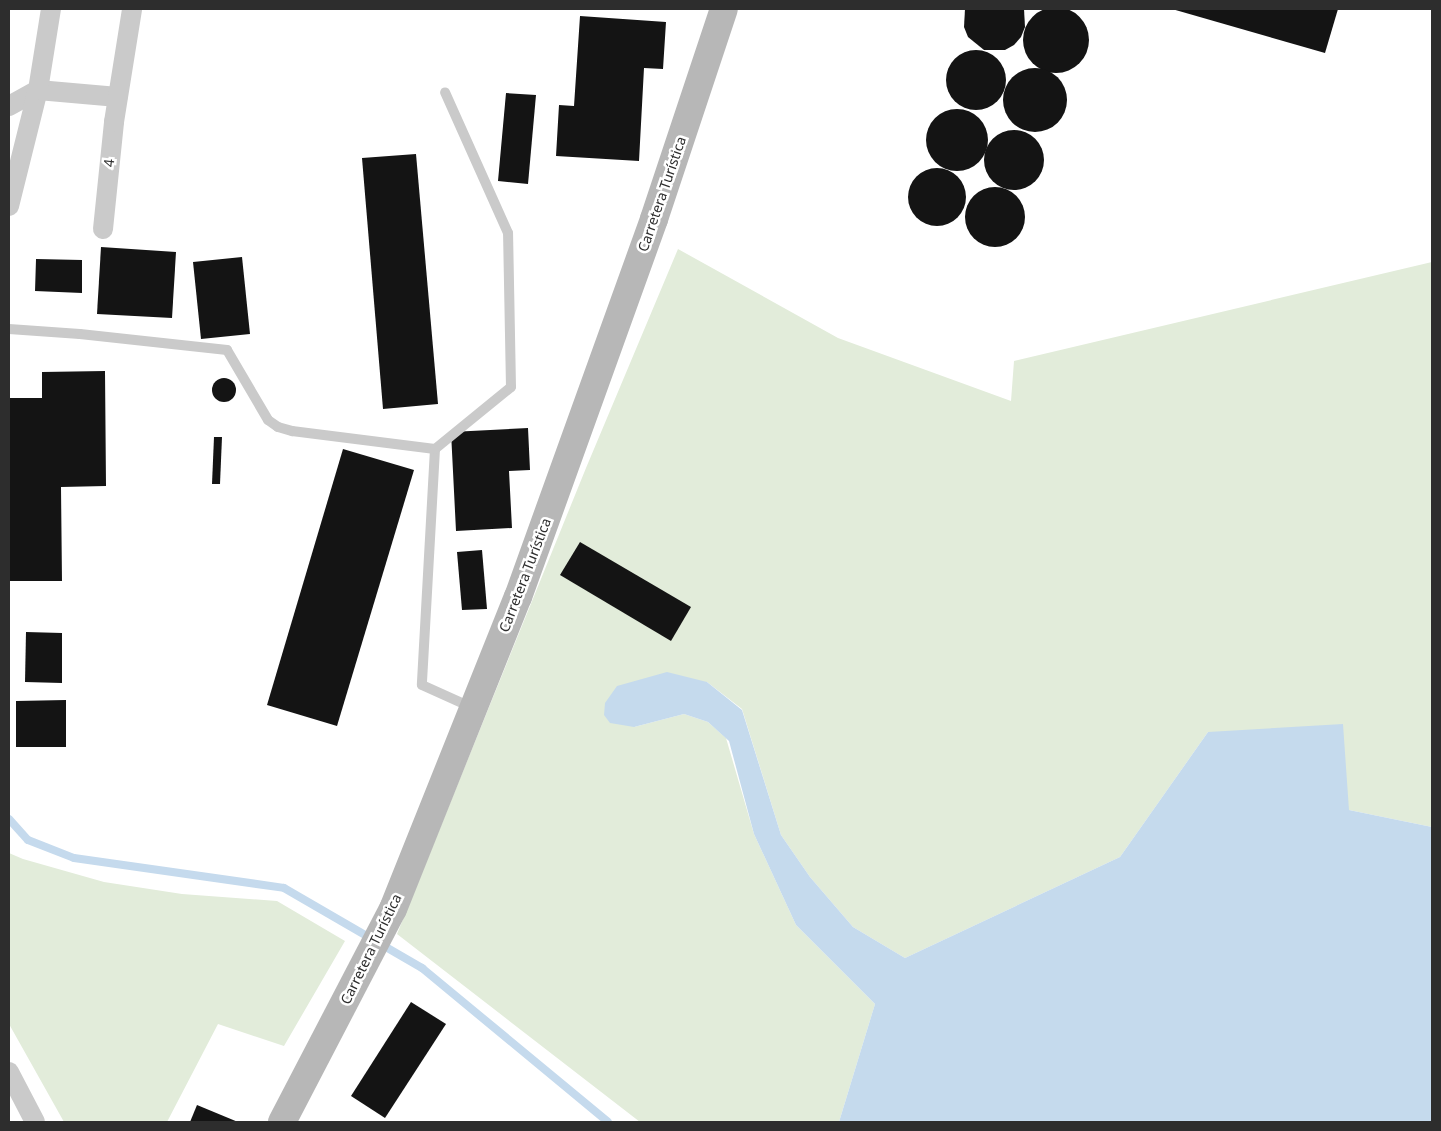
<!DOCTYPE html>
<meta charset="utf-8">
<style>
body{margin:0}
#map{position:relative;width:1441px;height:1131px;overflow:hidden;background:#fff;font-family:"Noto Sans",sans-serif}
div>[style]{position:absolute}
[style*='--x']{left:calc(var(--x)*1px);top:calc(var(--y)*1px);width:calc(var(--w)*1px);rotate:calc(var(--a)*1deg)}
.green>*{inset:0;background:#e2ecda}
.water>*{inset:0;background:#c5daed}
.stream>*{height:8px;margin:-4px;padding:0 4px;transform-origin:4px;border-radius:4px;background:#c5daed}
.building>*{inset:0;background:#141414}
.round{border-radius:50%}
.service>*{height:10px;margin:-5px;padding:0 5px;transform-origin:5px;border-radius:5px;background:#cacaca}
.minor>*{height:20px;margin:-10px;padding:0 10px;transform-origin:10px;border-radius:10px;background:#cacaca}
.secondary>*{height:28px;margin:-14px;padding:0 14px;transform-origin:14px;border-radius:14px;background:#b7b7b7}
span{translate:-50% -50%;white-space:nowrap;text-align:center;line-height:1.15;-webkit-text-stroke:5px #fff;paint-order:stroke}
.street-label{font-size:14px;color:#2d2d2d}
.frame{position:absolute;inset:0;border:10px solid #2d2d2d;pointer-events:none}
</style>
<div id="map">
<div class="green">
<i style="clip-path:polygon(678px 249px,838px 338px,1011px 401px,1014px 361px,1432px 262px,1432px 827px,1349px 810px,1208px 732px,1120px 857px,905px 958px,853px 927px,810px 877px,781px 835px,742px 709px,707px 682px,634px 727px,684px 714px,708px 722px,726px 738px,754px 834px,796px 925px,875px 1004px,839px 1122px,640px 1122px,397px 934px,586px 468px)"></i>
<i style="clip-path:polygon(9px 853px,23px 859px,104px 882px,182px 894px,277px 901px,345px 941px,284px 1046px,218px 1024px,167px 1122px,64px 1122px,9px 1024px)"></i>
</div>
<div class="water">
<i style="clip-path:polygon(667px 672px,707px 682px,742px 710px,781px 835px,810px 877px,853px 927px,905px 958px,1120px 857px,1208px 732px,1343px 724px,1349px 810px,1432px 827px,1432px 1122px,839px 1122px,875px 1004px,796px 925px,754px 834px,729px 741px,708px 722px,684px 714px,634px 727px,610px 723px,604px 715px,605px 703px,617px 686px)"></i>
</div>
<div class="stream">
<i style="--x:9;--y:819;--w:28;--a:48"></i>
<i style="--x:28;--y:840;--w:49;--a:21.4"></i>
<i style="--x:74;--y:858;--w:212;--a:8.1"></i>
<i style="--x:284;--y:888;--w:160;--a:30.1"></i>
<i style="--x:422;--y:968;--w:241;--a:39.6"></i>
</div>
<div class="building">
<i class="round" style="left:1023px;top:7px;width:66px;height:66px"></i>
<i style="clip-path:polygon(965px 9px,1024px 9px,1025px 27px,1021px 37px,1014px 45px,1005px 50px,984px 50px,968px 37px,964px 27px)"></i>
<i style="clip-path:polygon(1172px 9px,1338px 9px,1325px 53px)"></i>
<i style="clip-path:polygon(580px 16px,666px 22px,663px 69px,644px 68px,639px 161px,556px 156px,559px 105px,574px 106px)"></i>
<i class="round" style="left:946px;top:50px;width:60px;height:60px"></i>
<i class="round" style="left:1003px;top:68px;width:64px;height:64px"></i>
<i style="clip-path:polygon(506px 93px,536px 95px,528px 184px,498px 181px)"></i>
<i class="round" style="left:926px;top:109px;width:62px;height:62px"></i>
<i class="round" style="left:984px;top:130px;width:60px;height:60px"></i>
<i style="clip-path:polygon(416px 154px,438px 404px,383px 409px,362px 158px)"></i>
<i class="round" style="left:908px;top:168px;width:58px;height:58px"></i>
<i class="round" style="left:965px;top:187px;width:60px;height:60px"></i>
<i style="clip-path:polygon(101px 247px,176px 252px,172px 318px,97px 314px)"></i>
<i style="clip-path:polygon(242px 257px,250px 334px,201px 339px,193px 262px)"></i>
<i style="clip-path:polygon(36px 259px,82px 260px,82px 293px,35px 291px)"></i>
<i style="clip-path:polygon(105px 371px,106px 486px,61px 487px,62px 581px,9px 581px,9px 398px,42px 398px,42px 372px)"></i>
<i class="round" style="left:212px;top:378px;width:24px;height:24px"></i>
<i style="clip-path:polygon(528px 428px,530px 470px,509px 471px,512px 528px,456px 531px,451px 432px)"></i>
<i style="clip-path:polygon(214px 437px,222px 437px,220px 484px,212px 484px)"></i>
<i style="clip-path:polygon(343px 449px,414px 470px,337px 726px,267px 705px)"></i>
<i style="clip-path:polygon(580px 542px,691px 607px,671px 641px,560px 575px)"></i>
<i style="clip-path:polygon(482px 550px,487px 609px,462px 610px,457px 552px)"></i>
<i style="clip-path:polygon(26px 632px,62px 633px,62px 683px,25px 682px)"></i>
<i style="clip-path:polygon(66px 700px,66px 747px,16px 747px,16px 701px)"></i>
<i style="clip-path:polygon(411px 1002px,446px 1024px,385px 1118px,351px 1096px)"></i>
<i style="clip-path:polygon(197px 1105px,238px 1122px,190px 1122px)"></i>
</div>
<div class="service">
<i style="--x:9;--y:329;--w:71;--a:4"></i>
<i style="--x:80;--y:334;--w:148;--a:6.2"></i>
<i style="--x:227;--y:350;--w:81;--a:59.6"></i>
<i style="--x:268;--y:420;--w:12;--a:35"></i>
<i style="--x:278;--y:427;--w:15;--a:16"></i>
<i style="--x:292;--y:431;--w:144;--a:7.2"></i>
<i style="--x:435;--y:449;--w:236;--a:93.2"></i>
<i style="--x:422;--y:685;--w:56;--a:24.3"></i>
<i style="--x:435;--y:449;--w:98;--a:-39.2"></i>
<i style="--x:511;--y:387;--w:154;--a:-91.1"></i>
<i style="--x:508;--y:233;--w:154;--a:-114.1"></i>
</div>
<div class="minor">
<i style="--x:9;--y:106;--w:33;--a:-29"></i>
<i style="--x:38;--y:90;--w:80;--a:5"></i>
<i style="--x:9;--y:206;--w:120;--a:-76"></i>
<i style="--x:38;--y:90;--w:82;--a:-80.9"></i>
<i style="--x:103;--y:229;--w:108;--a:-84.1"></i>
<i style="--x:114;--y:122;--w:114;--a:-80.9"></i>
<i style="--x:9;--y:1072;--w:56;--a:62.5"></i>
</div>
<div class="secondary">
<i style="--x:282;--y:1122;--w:240;--a:-62.5"></i>
<i style="--x:393;--y:909;--w:336;--a:-68.2"></i>
<i style="--x:518;--y:597;--w:402;--a:-70.2"></i>
<i style="--x:654;--y:219;--w:221;--a:-71.6"></i>
</div>
<div class="street-label">
<span style="left:109px;top:163px;rotate:-84deg">4</span>
<span style="left:662px;top:194px;rotate:-71deg">Carretera Turística</span>
<span style="left:525px;top:575px;rotate:-69deg">Carretera Turística</span>
<span style="left:371px;top:949px;rotate:-64deg">Carretera Turística</span>
</div>
<div class="frame"></div>
</div>
